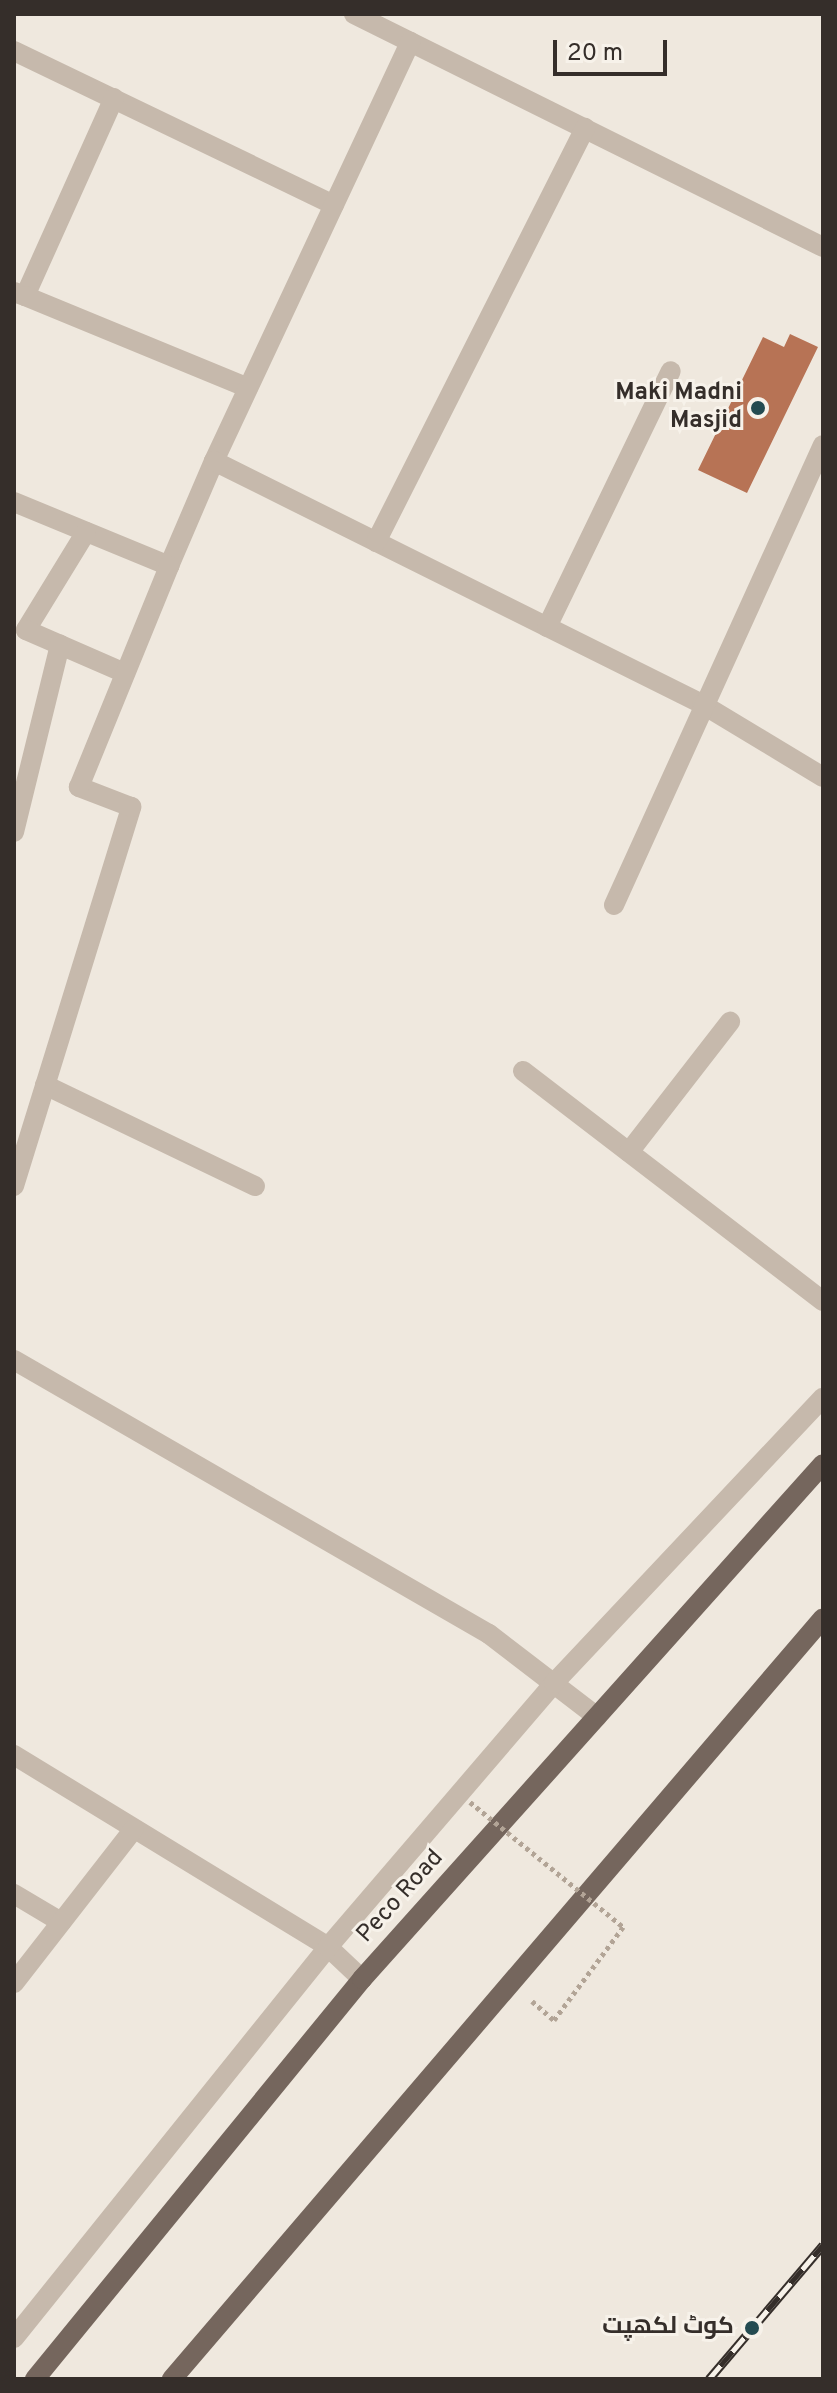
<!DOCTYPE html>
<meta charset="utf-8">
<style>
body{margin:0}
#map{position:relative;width:837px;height:2393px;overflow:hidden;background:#efe8de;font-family:Overpass,Cairo,sans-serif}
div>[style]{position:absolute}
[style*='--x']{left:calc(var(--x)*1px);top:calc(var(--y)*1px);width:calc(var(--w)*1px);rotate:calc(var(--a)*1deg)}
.building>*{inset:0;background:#b77355}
.path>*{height:5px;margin-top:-2.5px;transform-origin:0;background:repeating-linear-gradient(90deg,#b2a496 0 4px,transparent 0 8px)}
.service>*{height:20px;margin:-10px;padding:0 10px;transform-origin:10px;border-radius:10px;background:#c6b9ac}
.minor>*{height:20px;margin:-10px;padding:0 10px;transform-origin:10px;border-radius:10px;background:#c6b9ac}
.primary>*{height:20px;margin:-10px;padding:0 10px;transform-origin:10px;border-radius:10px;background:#75665d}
.rail>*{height:9px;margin-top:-4.5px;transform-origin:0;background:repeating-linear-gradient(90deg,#f7f2ea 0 18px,#352e2a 0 36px);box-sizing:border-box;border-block:2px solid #352e2a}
.path-bridge>*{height:5px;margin-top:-2.5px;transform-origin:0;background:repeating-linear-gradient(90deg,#b2a496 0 4px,transparent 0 8px)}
.dots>*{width:22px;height:22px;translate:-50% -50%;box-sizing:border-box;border:4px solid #f7f2ea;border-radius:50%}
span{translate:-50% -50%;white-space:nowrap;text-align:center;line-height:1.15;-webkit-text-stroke:6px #f7f2ea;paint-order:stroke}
.poi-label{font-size:24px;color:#352e2a;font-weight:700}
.right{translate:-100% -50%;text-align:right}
.street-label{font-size:24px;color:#352e2a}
.frame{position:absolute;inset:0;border:16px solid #352e2a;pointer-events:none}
.scale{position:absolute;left:553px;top:40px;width:114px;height:36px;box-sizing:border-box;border:4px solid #352e2a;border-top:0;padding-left:10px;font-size:24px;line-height:28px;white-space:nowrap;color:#352e2a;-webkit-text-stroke:6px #f7f2ea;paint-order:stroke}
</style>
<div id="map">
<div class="building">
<i style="clip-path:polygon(790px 334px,818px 347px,747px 493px,698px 470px,763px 337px,784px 347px)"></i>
</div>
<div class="path">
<i style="--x:532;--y:2001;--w:29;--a:41"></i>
<i style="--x:554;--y:2020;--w:116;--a:-53.4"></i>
</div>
<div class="service">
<i style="--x:523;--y:1071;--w:378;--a:37.5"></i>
</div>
<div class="minor">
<i style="--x:354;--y:14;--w:524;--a:26.42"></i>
<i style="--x:14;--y:51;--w:355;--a:25.7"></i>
<i style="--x:14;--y:292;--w:12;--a:20"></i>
<i style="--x:25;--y:296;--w:217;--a:-65.8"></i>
<i style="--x:25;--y:296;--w:241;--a:22.4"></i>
<i style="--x:214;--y:461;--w:463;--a:-64.9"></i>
<i style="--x:14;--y:502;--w:168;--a:22.4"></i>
<i style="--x:169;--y:566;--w:114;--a:-66.8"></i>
<i style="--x:214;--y:461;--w:545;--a:26.47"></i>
<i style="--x:702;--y:704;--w:141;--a:31.1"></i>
<i style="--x:86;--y:532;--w:115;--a:121.5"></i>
<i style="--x:26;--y:630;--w:108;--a:23.5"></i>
<i style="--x:376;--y:542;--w:464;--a:-63.2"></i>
<i style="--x:547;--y:627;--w:284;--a:-64.2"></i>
<i style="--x:14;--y:832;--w:193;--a:-76.2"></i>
<i style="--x:614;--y:905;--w:505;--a:-65.57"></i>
<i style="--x:45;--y:1085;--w:233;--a:25.7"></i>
<i style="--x:629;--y:1152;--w:165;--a:-52.2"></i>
<i style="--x:14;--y:1186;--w:397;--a:-72.8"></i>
<i style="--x:131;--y:807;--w:56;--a:-159"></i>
<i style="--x:79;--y:787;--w:239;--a:-67.8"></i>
<i style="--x:14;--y:1360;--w:548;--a:29.98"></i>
<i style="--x:489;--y:1634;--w:136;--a:37.5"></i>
<i style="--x:14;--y:1755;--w:368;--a:31.4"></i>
<i style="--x:328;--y:1947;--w:47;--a:43.3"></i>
<i style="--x:14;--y:1894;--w:55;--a:30.8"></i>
<i style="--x:14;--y:1983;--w:195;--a:-52.1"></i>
<i style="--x:14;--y:2338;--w:501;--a:-51.23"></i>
<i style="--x:328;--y:1947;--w:348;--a:-49.4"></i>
<i style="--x:554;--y:1683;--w:392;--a:-46.7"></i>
</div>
<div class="primary">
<i style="--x:35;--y:2379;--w:517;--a:-50.73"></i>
<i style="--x:362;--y:1979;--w:691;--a:-48.17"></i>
<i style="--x:172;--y:2379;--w:1001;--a:-49.45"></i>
</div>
<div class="rail">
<i style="--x:709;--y:2379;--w:176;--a:-49.6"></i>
</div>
<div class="path-bridge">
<i style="--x:470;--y:1802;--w:198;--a:39.2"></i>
</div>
<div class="dots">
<i style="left:758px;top:408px;background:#244b51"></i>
<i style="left:752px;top:2328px;background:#244b51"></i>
</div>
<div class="poi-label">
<span class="right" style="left:742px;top:408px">Maki Madni<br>Masjid</span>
<span class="right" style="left:734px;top:2328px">کوٹ لکھپت</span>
</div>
<div class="street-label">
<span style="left:401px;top:1897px;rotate:-48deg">Peco Road</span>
</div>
<div class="frame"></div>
<div class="scale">20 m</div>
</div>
